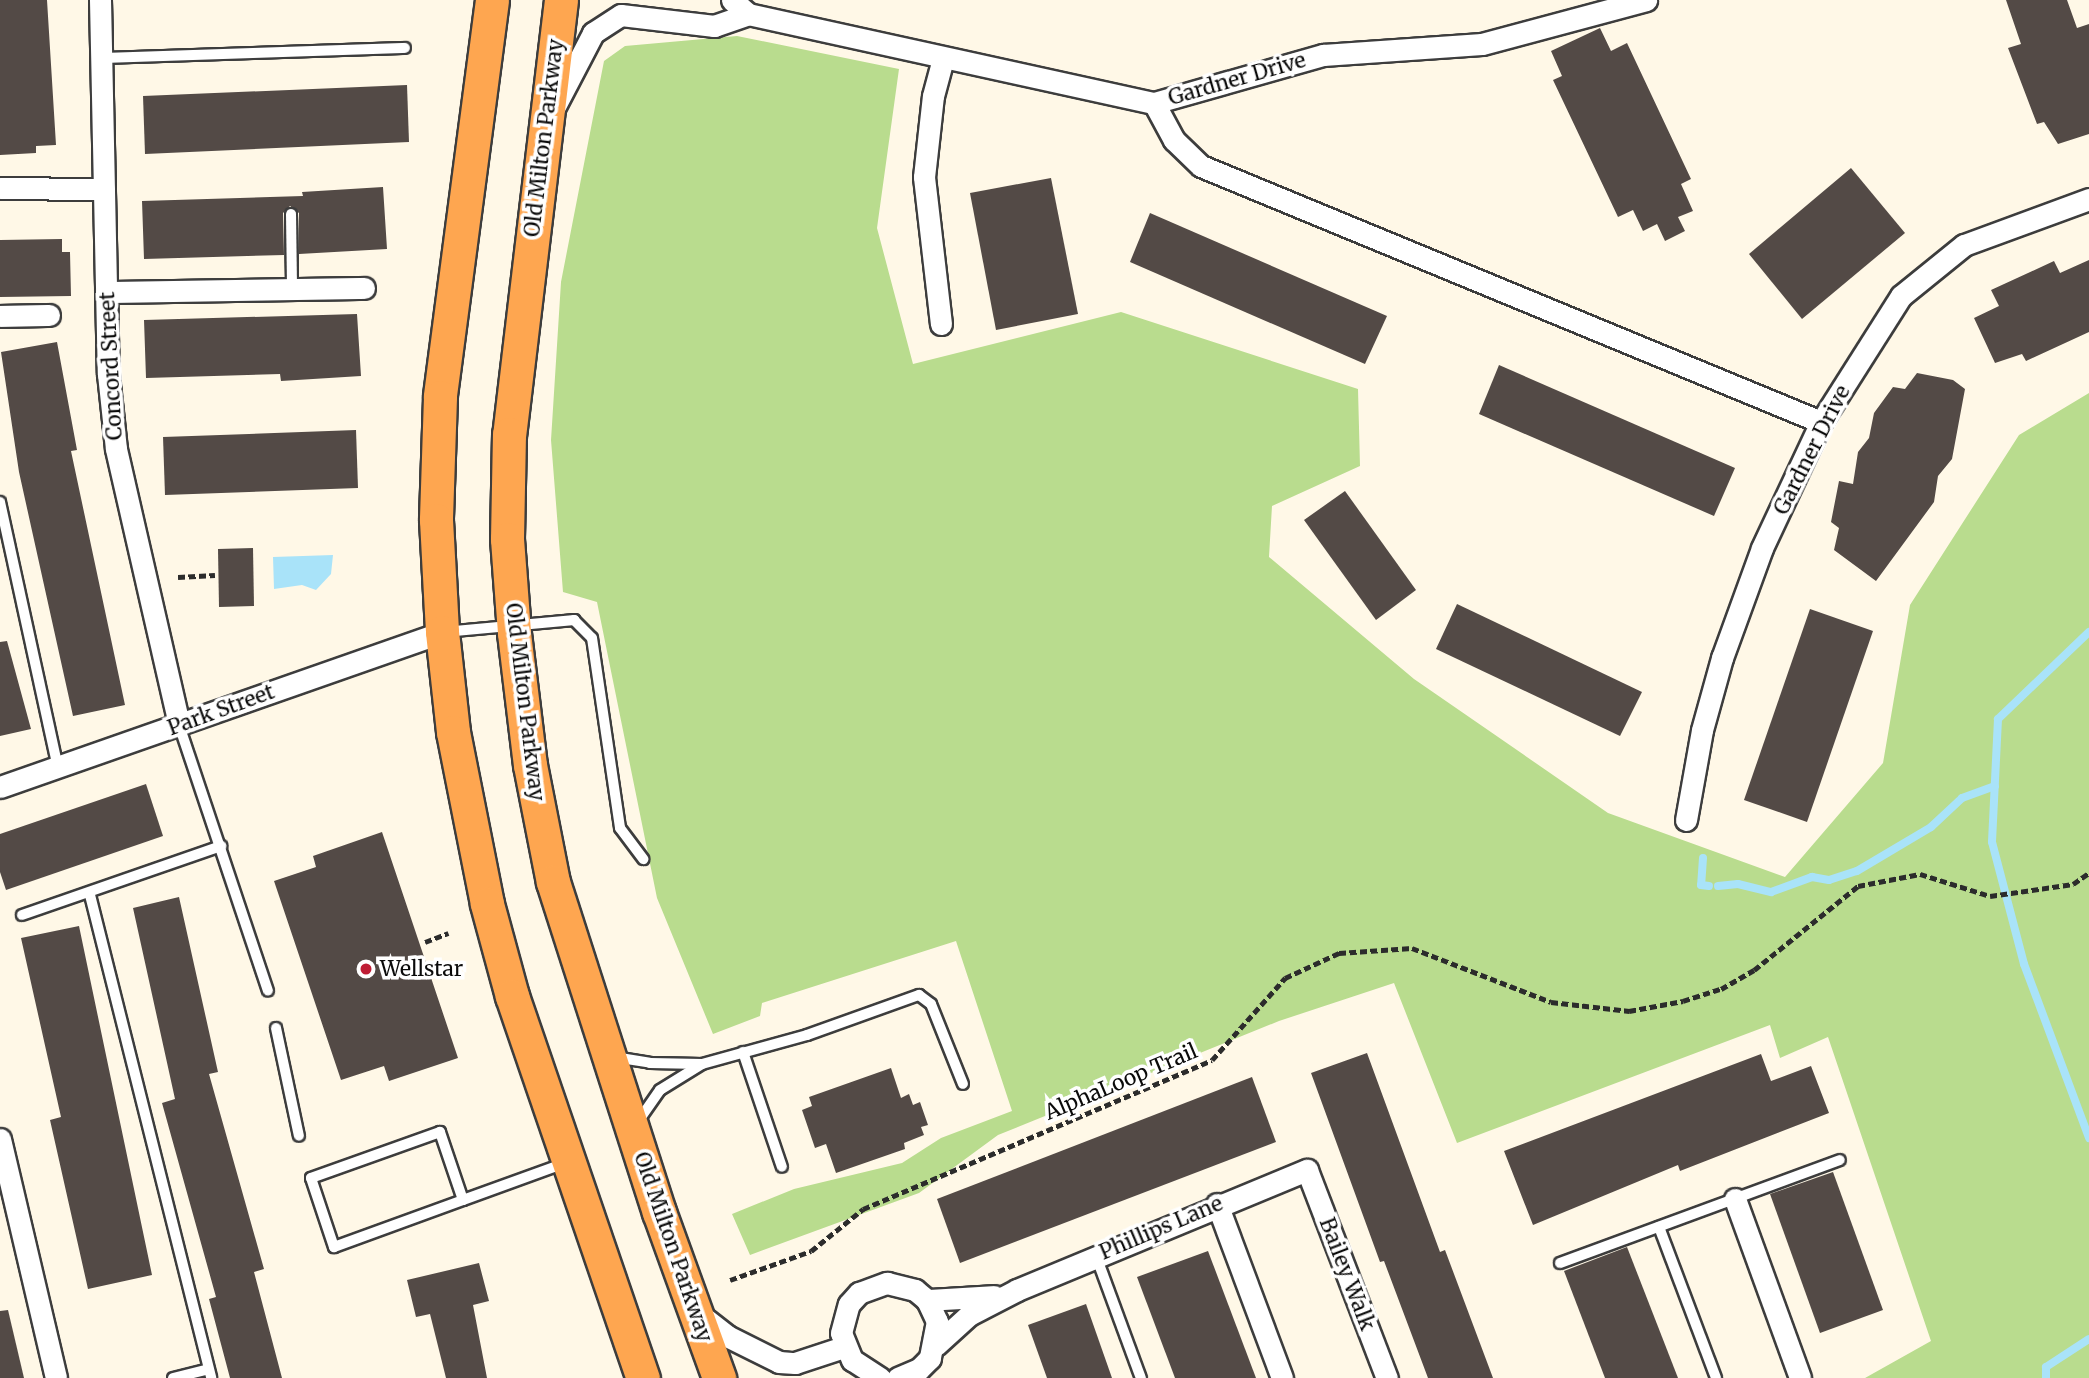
<!DOCTYPE html>
<style>
body{margin:0}
#map{position:relative;width:2089px;height:1378px;overflow:hidden;background:#fff8e7;font-family:Merriweather,serif}
div>[style]{position:absolute}
[style*='--x']{left:calc(var(--x)*1px);top:calc(var(--y)*1px);width:calc(var(--w)*1px);rotate:calc(var(--a)*1deg)}
.forest>*{inset:0;background:#b9dc8e}
.water>*{inset:0;background:#a9e3f9}
.stream>*{height:8px;margin:-4px;padding:0 4px;transform-origin:4px;border-radius:4px;background:#a9e3f9}
.building>*{inset:0;background:#534a46}
.path>*{height:4.5px;margin-top:-2.25px;transform-origin:0;background:repeating-linear-gradient(90deg,#2c2c2c 0 7px,transparent 0 10.5px)}
.roads{filter:drop-shadow(2px 0 #3d3d3d) drop-shadow(-2px 0 #3d3d3d) drop-shadow(0 2px #3d3d3d) drop-shadow(0 -2px #3d3d3d)}
.service>*{height:10px;margin:-5px;padding:0 5px;transform-origin:5px;border-radius:5px;background:#fff}
.minor>*{height:21px;margin:-10.5px;padding:0 10.5px;transform-origin:10.5px;border-radius:10.5px;background:#fff}
.trunk>*{height:33px;margin:-16.5px;padding:0 16.5px;transform-origin:16.5px;border-radius:16.5px;background:#fea650}
.dots>*{width:19px;height:19px;translate:-50% -50%;box-sizing:border-box;border:4px solid #fff;border-radius:50%}
span{translate:-50% -50%;white-space:nowrap;text-align:center;line-height:1.15;-webkit-text-stroke:7px #fff;paint-order:stroke}
.street-label{font-size:21px;color:#0a0a0a}
.poi-label{font-size:21px;color:#0a0a0a}
.left{translate:0 -50%;text-align:left}
</style>
<div id="map">
<div class="forest">
<i style="clip-path:polygon(737px 36px,899px 69px,877px 228px,913px 364px,1121px 312px,1358px 389px,1360px 466px,1272px 506px,1269px 557px,1414px 679px,1608px 813px,1785px 877px,1883px 763px,1910px 605px,2019px 435px,2089px 393px,2089px 1378px,1865px 1378px,1931px 1341px,1828px 1037px,1780px 1058px,1770px 1025px,1457px 1143px,1394px 983px,1279px 1021px,998px 1135px,919px 1193px,750px 1255px,732px 1214px,794px 1189px,902px 1163px,941px 1138px,1012px 1111px,956px 941px,762px 1003px,760px 1016px,713px 1034px,657px 898px,597px 602px,563px 592px,551px 440px,561px 282px,604px 61px,625px 46px)"></i>
</div>
<div class="water">
<i style="clip-path:polygon(333px 555px,331px 574px,316px 590px,302px 585px,274px 589px,273px 557px)"></i>
</div>
<div class="stream">
<i style="--x:2089;--y:632;--w:126;--a:136.3"></i>
<i style="--x:1998;--y:719;--w:123;--a:92.8"></i>
<i style="--x:1992;--y:842;--w:126;--a:75.3"></i>
<i style="--x:2024;--y:964;--w:186;--a:69.5"></i>
<i style="--x:1703;--y:858;--w:27;--a:94"></i>
<i style="--x:1701;--y:885;--w:8;--a:7"></i>
<i style="--x:1718;--y:886;--w:20;--a:-6"></i>
<i style="--x:1738;--y:884;--w:34;--a:14"></i>
<i style="--x:1771;--y:892;--w:44;--a:-20.1"></i>
<i style="--x:1812;--y:877;--w:17;--a:10"></i>
<i style="--x:1829;--y:880;--w:29;--a:-18"></i>
<i style="--x:1857;--y:871;--w:86;--a:-30.7"></i>
<i style="--x:1931;--y:827;--w:42;--a:-43.1"></i>
<i style="--x:1962;--y:798;--w:35;--a:-20"></i>
<i style="--x:2046;--y:1378;--w:11;--a:-90"></i>
<i style="--x:2046;--y:1367;--w:51;--a:-33.1"></i>
</div>
<div class="building">
<i style="clip-path:polygon(0 0,47px 0,56px 145px,36px 146px,36px 153px,0 155px)"></i>
<i style="clip-path:polygon(2006px 0,2067px 0,2077px 28px,2089px 24px,2089px 134px,2058px 144px,2044px 122px,2037px 124px,2008px 48px,2021px 44px)"></i>
<i style="clip-path:polygon(1600px 28px,1611px 51px,1627px 43px,1691px 179px,1681px 184px,1693px 211px,1678px 217px,1685px 231px,1665px 241px,1657px 224px,1643px 231px,1633px 210px,1618px 217px,1553px 80px,1562px 76px,1551px 51px)"></i>
<i style="clip-path:polygon(407px 85px,409px 142px,145px 154px,143px 96px)"></i>
<i style="clip-path:polygon(1851px 168px,1905px 233px,1802px 319px,1749px 254px)"></i>
<i style="clip-path:polygon(1051px 178px,1078px 314px,996px 330px,970px 193px)"></i>
<i style="clip-path:polygon(383px 187px,387px 249px,299px 254px,299px 213px,290px 206px,283px 213px,284px 255px,144px 259px,142px 201px,303px 196px,302px 192px)"></i>
<i style="clip-path:polygon(1150px 213px,1387px 316px,1365px 364px,1130px 262px)"></i>
<i style="clip-path:polygon(62px 239px,62px 252px,70px 252px,71px 296px,0 297px,0 240px)"></i>
<i style="clip-path:polygon(2089px 260px,2089px 332px,2026px 361px,2022px 354px,1995px 363px,1974px 318px,1999px 306px,1991px 290px,2054px 261px,2060px 273px)"></i>
<i style="clip-path:polygon(357px 314px,361px 376px,281px 381px,280px 374px,146px 378px,144px 320px)"></i>
<i style="clip-path:polygon(57px 342px,77px 450px,71px 451px,125px 705px,73px 716px,19px 472px,1px 352px)"></i>
<i style="clip-path:polygon(1499px 365px,1735px 468px,1714px 516px,1479px 414px)"></i>
<i style="clip-path:polygon(1917px 373px,1953px 380px,1965px 389px,1952px 459px,1938px 476px,1934px 502px,1876px 581px,1834px 550px,1839px 528px,1831px 522px,1839px 481px,1853px 484px,1858px 452px,1869px 438px,1874px 413px,1893px 387px,1905px 389px)"></i>
<i style="clip-path:polygon(356px 430px,358px 488px,165px 495px,163px 437px)"></i>
<i style="clip-path:polygon(1345px 491px,1416px 590px,1376px 620px,1304px 520px)"></i>
<i style="clip-path:polygon(253px 548px,254px 606px,219px 607px,218px 549px)"></i>
<i style="clip-path:polygon(1457px 604px,1642px 692px,1620px 736px,1436px 649px)"></i>
<i style="clip-path:polygon(1810px 609px,1873px 631px,1807px 822px,1744px 800px)"></i>
<i style="clip-path:polygon(7px 641px,31px 729px,0 736px,0 642px)"></i>
<i style="clip-path:polygon(146px 784px,163px 836px,6px 890px,0 872px,0 834px)"></i>
<i style="clip-path:polygon(382px 832px,458px 1058px,389px 1081px,384px 1066px,341px 1080px,274px 881px,316px 867px,313px 856px)"></i>
<i style="clip-path:polygon(179px 897px,218px 1072px,209px 1074px,264px 1269px,254px 1272px,282px 1378px,230px 1378px,209px 1299px,216px 1297px,162px 1103px,175px 1099px,133px 908px)"></i>
<i style="clip-path:polygon(79px 926px,152px 1275px,88px 1289px,50px 1120px,61px 1117px,21px 938px)"></i>
<i style="clip-path:polygon(1367px 1053px,1440px 1252px,1445px 1250px,1493px 1378px,1428px 1378px,1384px 1261px,1380px 1262px,1311px 1073px)"></i>
<i style="clip-path:polygon(1761px 1054px,1771px 1081px,1811px 1066px,1829px 1113px,1680px 1171px,1678px 1165px,1533px 1225px,1504px 1151px)"></i>
<i style="clip-path:polygon(891px 1068px,901px 1098px,909px 1094px,913px 1105px,920px 1102px,928px 1125px,921px 1127px,924px 1135px,904px 1143px,905px 1149px,836px 1173px,826px 1144px,815px 1148px,802px 1110px,812px 1106px,809px 1097px)"></i>
<i style="clip-path:polygon(1252px 1077px,1276px 1142px,960px 1263px,937px 1199px)"></i>
<i style="clip-path:polygon(1833px 1172px,1883px 1310px,1820px 1333px,1770px 1194px)"></i>
<i style="clip-path:polygon(1627px 1247px,1678px 1378px,1605px 1378px,1564px 1271px)"></i>
<i style="clip-path:polygon(1208px 1251px,1256px 1378px,1175px 1378px,1137px 1277px)"></i>
<i style="clip-path:polygon(479px 1263px,489px 1301px,473px 1305px,487px 1378px,446px 1378px,430px 1314px,416px 1317px,407px 1280px)"></i>
<i style="clip-path:polygon(1086px 1304px,1112px 1378px,1047px 1378px,1028px 1325px)"></i>
<i style="clip-path:polygon(8px 1310px,24px 1378px,0 1378px,0 1311px)"></i>
</div>
<div class="path">
<i style="--x:178;--y:577;--w:37;--a:-3"></i>
<i style="--x:425;--y:942;--w:25;--a:-21"></i>
<i style="--x:730;--y:1280;--w:86;--a:-19.7"></i>
<i style="--x:811;--y:1251;--w:67;--a:-38.9"></i>
<i style="--x:863;--y:1209;--w:379;--a:-23.1"></i>
<i style="--x:1212;--y:1060;--w:110;--a:-48.3"></i>
<i style="--x:1285;--y:978;--w:60;--a:-24.8"></i>
<i style="--x:1339;--y:953;--w:73;--a:-3.9"></i>
<i style="--x:1412;--y:948;--w:149;--a:21.2"></i>
<i style="--x:1551;--y:1002;--w:79;--a:6.6"></i>
<i style="--x:1629;--y:1011;--w:55;--a:-10.5"></i>
<i style="--x:1683;--y:1001;--w:40;--a:-18"></i>
<i style="--x:1721;--y:989;--w:38;--a:-30"></i>
<i style="--x:1754;--y:970;--w:134;--a:-38.9"></i>
<i style="--x:1858;--y:886;--w:63;--a:-11"></i>
<i style="--x:1920;--y:874;--w:73;--a:17.4"></i>
<i style="--x:1990;--y:896;--w:84;--a:-8.2"></i>
<i style="--x:2073;--y:884;--w:19;--a:-35"></i>
</div>
<div class="roads">
<div class="service">
<i style="--x:101;--y:58;--w:304;--a:-1.9"></i>
<i style="--x:291;--y:214;--w:75;--a:89.2"></i>
<i style="--x:0;--y:502;--w:271;--a:77.7"></i>
<i style="--x:444;--y:632;--w:131;--a:-5.3"></i>
<i style="--x:574;--y:620;--w:25;--a:45"></i>
<i style="--x:592;--y:638;--w:192;--a:81.6"></i>
<i style="--x:620;--y:828;--w:39;--a:53"></i>
<i style="--x:179;--y:725;--w:280;--a:71.5"></i>
<i style="--x:90;--y:895;--w:498;--a:75.9"></i>
<i style="--x:22;--y:915;--w:211;--a:-19.1"></i>
<i style="--x:276;--y:1028;--w:110;--a:78"></i>
<i style="--x:743;--y:1052;--w:121;--a:71.3"></i>
<i style="--x:614;--y:1057;--w:36;--a:9"></i>
<i style="--x:650;--y:1063;--w:52;--a:1.1"></i>
<i style="--x:637;--y:1123;--w:40;--a:-55.1"></i>
<i style="--x:660;--y:1090;--w:49;--a:-31.8"></i>
<i style="--x:702;--y:1064;--w:109;--a:-15.4"></i>
<i style="--x:807;--y:1035;--w:119;--a:-19.7"></i>
<i style="--x:919;--y:995;--w:15;--a:37"></i>
<i style="--x:931;--y:1004;--w:86;--a:68.2"></i>
<i style="--x:463;--y:1200;--w:72;--a:-108.7"></i>
<i style="--x:440;--y:1132;--w:137;--a:160.4"></i>
<i style="--x:311;--y:1178;--w:73;--a:71.6"></i>
<i style="--x:334;--y:1247;--w:137;--a:-20"></i>
<i style="--x:463;--y:1200;--w:109;--a:-19.9"></i>
<i style="--x:1659;--y:1227;--w:161;--a:69.3"></i>
<i style="--x:1096;--y:1256;--w:130;--a:69.8"></i>
<i style="--x:1560;--y:1263;--w:298;--a:-20.2"></i>
<i style="--x:173;--y:1378;--w:36;--a:-14"></i>
</div>
<div class="minor">
<i style="--x:100;--y:0;--w:374;--a:88.8"></i>
<i style="--x:108;--y:374;--w:75;--a:83.9"></i>
<i style="--x:116;--y:449;--w:283;--a:77.1"></i>
<i style="--x:732;--y:0;--w:21;--a:41"></i>
<i style="--x:748;--y:14;--w:416;--a:12.4"></i>
<i style="--x:1154;--y:103;--w:176;--a:-15.9"></i>
<i style="--x:1323;--y:55;--w:159;--a:-4"></i>
<i style="--x:1482;--y:44;--w:170;--a:-15"></i>
<i style="--x:1154;--y:103;--w:42;--a:61.6"></i>
<i style="--x:1174;--y:140;--w:37;--a:44"></i>
<i style="--x:1201;--y:166;--w:671;--a:22.44"></i>
<i style="--x:553;--y:110;--w:87;--a:-62.5"></i>
<i style="--x:593;--y:33;--w:33;--a:-33"></i>
<i style="--x:621;--y:15;--w:94;--a:6.7"></i>
<i style="--x:714;--y:26;--w:36;--a:-19"></i>
<i style="--x:0;--y:188;--w:104;--a:0.6"></i>
<i style="--x:106;--y:292;--w:258;--a:-0.9"></i>
<i style="--x:0;--y:316;--w:49;--a:-1.2"></i>
<i style="--x:941;--y:324;--w:148;--a:-96.6"></i>
<i style="--x:924;--y:177;--w:81;--a:-83.7"></i>
<i style="--x:933;--y:96;--w:38;--a:-75"></i>
<i style="--x:0;--y:787;--w:468;--a:-19.3"></i>
<i style="--x:1686;--y:820;--w:91;--a:-79.9"></i>
<i style="--x:1702;--y:730;--w:75;--a:-74.5"></i>
<i style="--x:1722;--y:658;--w:117;--a:-70"></i>
<i style="--x:1762;--y:548;--w:139;--a:-64.9"></i>
<i style="--x:1821;--y:422;--w:149;--a:-57.6"></i>
<i style="--x:1901;--y:296;--w:81;--a:-39"></i>
<i style="--x:1964;--y:245;--w:133;--a:-20.2"></i>
<i style="--x:0;--y:1139;--w:245;--a:76.8"></i>
<i style="--x:1735;--y:1199;--w:190;--a:70"></i>
<i style="--x:1217;--y:1204;--w:186;--a:69.5"></i>
<i style="--x:927;--y:1300;--w:67;--a:-3.4"></i>
<i style="--x:698;--y:1313;--w:37;--a:38"></i>
<i style="--x:727;--y:1336;--w:58;--a:26.6"></i>
<i style="--x:779;--y:1362;--w:16;--a:4"></i>
<i style="--x:795;--y:1363;--w:52;--a:-18.1"></i>
<i style="--x:936;--y:1345;--w:45;--a:-42.3"></i>
<i style="--x:969;--y:1315;--w:54;--a:-27.5"></i>
<i style="--x:1017;--y:1290;--w:314;--a:-22.5"></i>
<i style="--x:1307;--y:1170;--w:223;--a:69"></i>
<i style="--x:880;--y:1378;--w:33;--a:-147"></i>
<i style="--x:852;--y:1360;--w:29;--a:-112"></i>
<i style="--x:841;--y:1333;--w:30;--a:-75"></i>
<i style="--x:849;--y:1304;--w:15;--a:-48"></i>
<i style="--x:859;--y:1293;--w:30;--a:-20"></i>
<i style="--x:887;--y:1283;--w:29;--a:14"></i>
<i style="--x:915;--y:1290;--w:16;--a:40"></i>
<i style="--x:927;--y:1300;--w:23;--a:65"></i>
<i style="--x:937;--y:1321;--w:38;--a:101"></i>
<i style="--x:930;--y:1358;--w:16;--a:135"></i>
<i style="--x:919;--y:1369;--w:23;--a:157"></i>
</div>
<div class="trunk">
<i style="--x:492;--y:0;--w:400;--a:97.5"></i>
<i style="--x:440;--y:397;--w:123;--a:91.9"></i>
<i style="--x:436;--y:520;--w:112;--a:86.9"></i>
<i style="--x:442;--y:632;--w:101;--a:83.7"></i>
<i style="--x:453;--y:732;--w:175;--a:78.8"></i>
<i style="--x:487;--y:904;--w:95;--a:74.8"></i>
<i style="--x:512;--y:996;--w:404;--a:71.1"></i>
<i style="--x:561;--y:0;--w:437;--a:96.8"></i>
<i style="--x:509;--y:434;--w:105;--a:91.1"></i>
<i style="--x:507;--y:539;--w:94;--a:85.7"></i>
<i style="--x:514;--y:633;--w:133;--a:83.1"></i>
<i style="--x:530;--y:765;--w:119;--a:78.9"></i>
<i style="--x:553;--y:882;--w:347;--a:72.2"></i>
<i style="--x:659;--y:1212;--w:177;--a:70.1"></i>
</div>
</div>
<div class="dots">
<i style="left:366px;top:969px;background:#bf1d35"></i>
</div>
<div class="street-label">
<span style="left:1237px;top:79px;rotate:-16deg">Gardner Drive</span>
<span style="left:544px;top:138px;rotate:-83deg">Old Milton Parkway</span>
<span style="left:111px;top:366px;rotate:-93deg">Concord Street</span>
<span style="left:1812px;top:450px;rotate:-63deg">Gardner Drive</span>
<span style="left:525px;top:702px;rotate:83deg">Old Milton Parkway</span>
<span style="left:221px;top:710px;rotate:-20deg">Park Street</span>
<span style="left:1121px;top:1082px;rotate:-23deg">AlphaLoop Trail</span>
<span style="left:1161px;top:1228px;rotate:-23deg">Phillips Lane</span>
<span style="left:673px;top:1247px;rotate:71deg">Old Milton Parkway</span>
<span style="left:1347px;top:1274px;rotate:69deg">Bailey Walk</span>
</div>
<div class="poi-label">
<span class="left" style="left:380px;top:969px">Wellstar</span>
</div>
</div>
